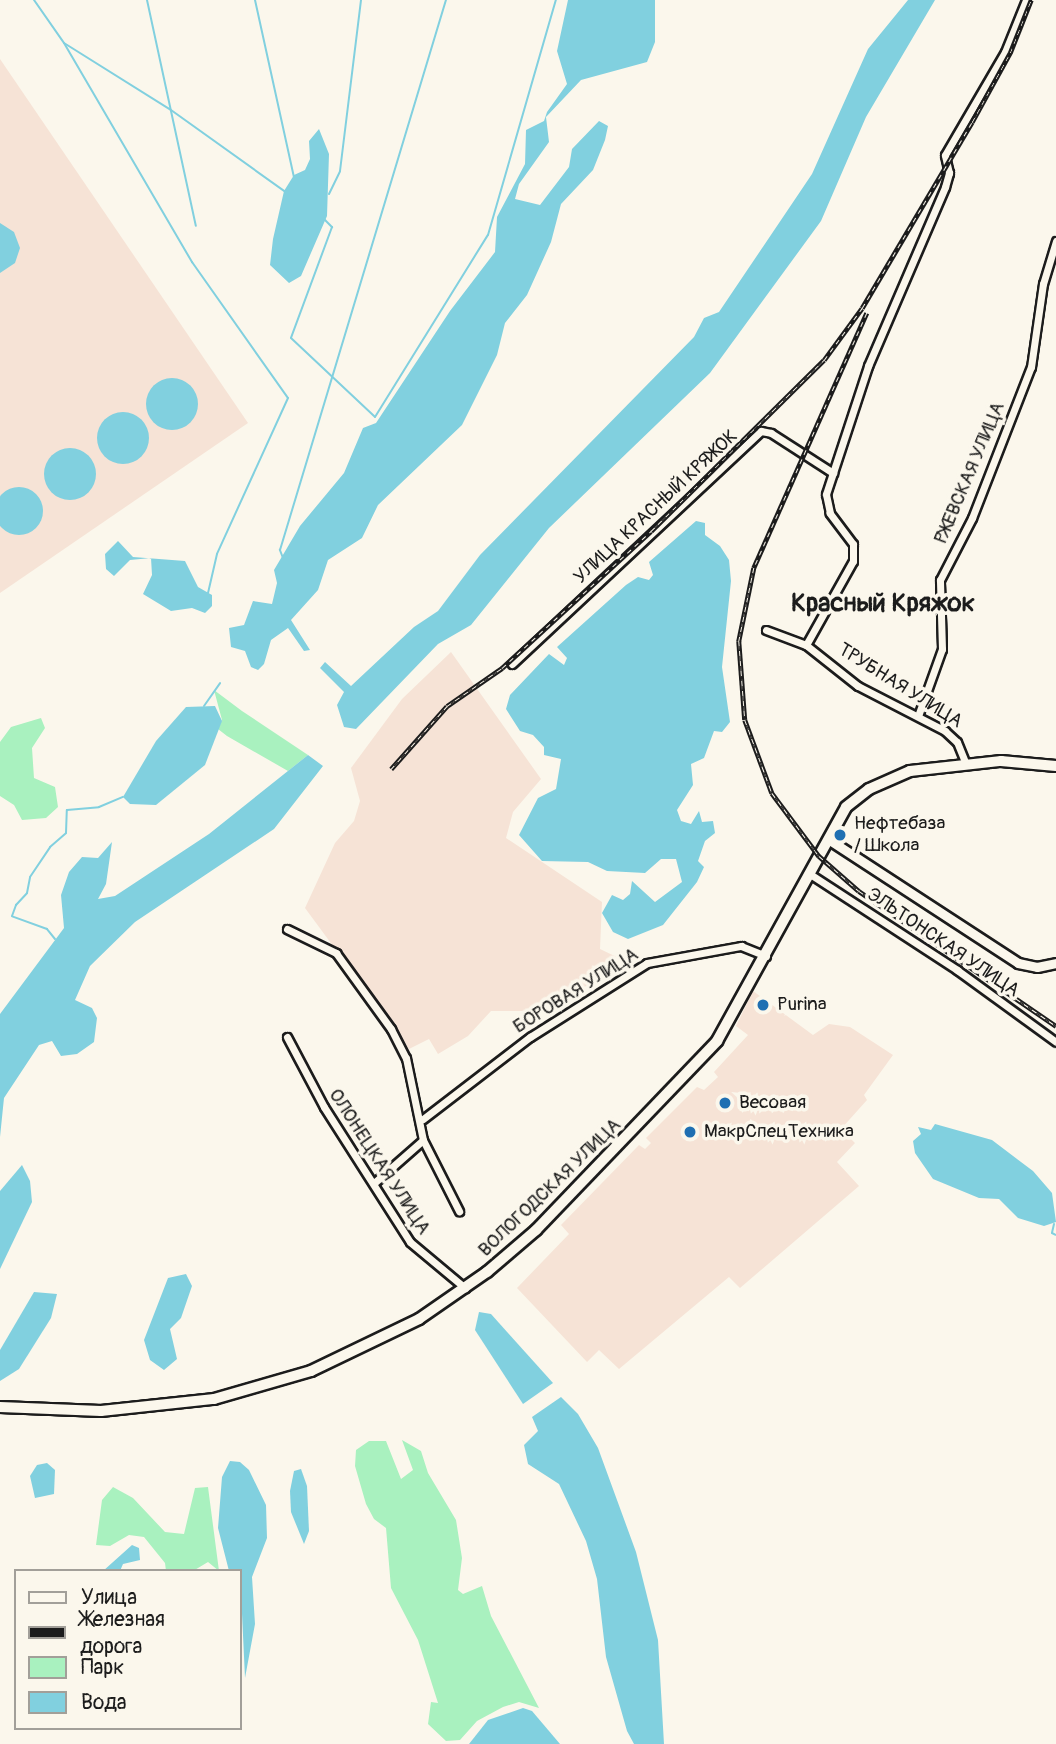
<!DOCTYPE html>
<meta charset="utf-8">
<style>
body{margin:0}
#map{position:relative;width:1056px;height:1744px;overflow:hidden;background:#fbf7ec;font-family:Pangolin,sans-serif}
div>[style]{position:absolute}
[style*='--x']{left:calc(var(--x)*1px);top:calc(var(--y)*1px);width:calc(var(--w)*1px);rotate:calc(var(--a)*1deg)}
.built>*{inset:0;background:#f6e3d6}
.green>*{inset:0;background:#a9f1bf}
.water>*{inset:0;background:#81d0df}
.round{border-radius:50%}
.stream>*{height:2px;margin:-1px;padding:0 1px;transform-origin:1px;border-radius:1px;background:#81d0df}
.roads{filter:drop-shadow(2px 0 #1c1c1c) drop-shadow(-2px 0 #1c1c1c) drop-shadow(0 2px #1c1c1c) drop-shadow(0 -2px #1c1c1c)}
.minor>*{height:7px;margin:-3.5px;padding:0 3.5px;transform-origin:3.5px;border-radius:3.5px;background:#fbf7ec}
.tertiary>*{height:9px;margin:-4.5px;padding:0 4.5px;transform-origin:4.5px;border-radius:4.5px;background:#fbf7ec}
.secondary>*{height:10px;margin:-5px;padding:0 5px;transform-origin:5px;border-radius:5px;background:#fbf7ec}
.rail>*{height:4.5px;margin-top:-2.25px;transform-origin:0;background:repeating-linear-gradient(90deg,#fbf7ec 0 5px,#1c1c1c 0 10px);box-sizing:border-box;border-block:2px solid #1c1c1c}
.dots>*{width:19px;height:19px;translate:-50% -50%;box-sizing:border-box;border:4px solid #fbf7ec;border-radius:50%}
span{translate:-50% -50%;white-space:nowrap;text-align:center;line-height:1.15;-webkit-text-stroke:7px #fbf7ec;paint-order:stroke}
.street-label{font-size:19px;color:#1c1c1c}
.poi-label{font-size:19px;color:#1c1c1c}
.left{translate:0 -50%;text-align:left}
.district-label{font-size:26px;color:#1c1c1c;font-weight:700}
.legend{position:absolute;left:14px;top:1569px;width:228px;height:161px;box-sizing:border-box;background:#fbf7ec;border:2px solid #a29f99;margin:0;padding:9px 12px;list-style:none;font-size:21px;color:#1c1c1c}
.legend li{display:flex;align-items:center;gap:14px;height:35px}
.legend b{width:35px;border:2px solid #a29f99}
</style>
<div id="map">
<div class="built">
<i style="clip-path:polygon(0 59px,248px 423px,0 593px)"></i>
<i style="clip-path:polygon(451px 652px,541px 779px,513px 812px,506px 838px,602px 902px,600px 949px,625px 961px,548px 1011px,491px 1011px,468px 1036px,438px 1054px,429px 1039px,409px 1049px,305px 908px,335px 843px,354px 821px,360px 801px,351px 768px,402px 699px)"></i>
<i style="clip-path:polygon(753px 991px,813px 1035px,829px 1024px,850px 1027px,893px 1055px,864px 1095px,867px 1100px,841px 1129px,855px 1143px,837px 1162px,859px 1186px,740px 1288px,729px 1277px,619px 1369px,599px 1350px,587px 1362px,517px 1288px,569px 1234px,561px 1225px,639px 1145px,645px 1149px,651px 1143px,646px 1138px,697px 1087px,704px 1090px,718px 1077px,714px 1072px,748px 1035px,736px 1026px)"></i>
</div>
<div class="green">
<i style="clip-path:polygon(214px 690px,242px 711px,308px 755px,288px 771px,227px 736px,218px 729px,222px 720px)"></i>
<i style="clip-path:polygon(41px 718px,45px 728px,32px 748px,34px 778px,55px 787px,58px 807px,46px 818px,22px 820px,14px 805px,0 796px,0 742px,11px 727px)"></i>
<i style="clip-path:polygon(402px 1440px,421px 1451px,428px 1473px,456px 1520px,462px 1558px,458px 1590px,463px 1594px,482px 1586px,491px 1616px,539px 1708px,519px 1702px,503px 1707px,477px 1721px,460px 1740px,446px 1741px,428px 1724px,431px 1702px,438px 1703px,418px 1640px,391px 1588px,386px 1528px,374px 1519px,366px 1504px,355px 1466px,356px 1450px,369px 1441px,386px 1441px,401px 1479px,413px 1470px)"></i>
<i style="clip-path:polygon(113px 1487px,133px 1498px,165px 1532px,184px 1534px,195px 1488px,208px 1487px,219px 1571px,208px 1562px,193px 1571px,166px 1571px,165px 1563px,144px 1537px,129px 1535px,110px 1546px,96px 1545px,102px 1500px)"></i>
</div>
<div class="water">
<i style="clip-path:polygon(568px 0,655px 0,655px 42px,647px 62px,581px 80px,546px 117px,549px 142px,519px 184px,515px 199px,540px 205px,569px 167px,572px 149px,599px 121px,608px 126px,605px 140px,593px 170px,561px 204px,551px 242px,527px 295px,505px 323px,497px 355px,462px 425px,378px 505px,362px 538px,328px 560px,318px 590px,291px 620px,310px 650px,304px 651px,288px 628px,271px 640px,264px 664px,258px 670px,251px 667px,245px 651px,231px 647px,229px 628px,244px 625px,253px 601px,272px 604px,277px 583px,274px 570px,300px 526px,344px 473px,363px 428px,376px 423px,450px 311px,495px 252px,497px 217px,525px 164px,526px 130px,544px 121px,547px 112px,567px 84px,557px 51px)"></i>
<i style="clip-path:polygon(908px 0,935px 0,866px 117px,821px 221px,710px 373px,549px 528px,471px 625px,438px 644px,356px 729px,344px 727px,337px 705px,344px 692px,320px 668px,325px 662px,351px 686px,414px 627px,438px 611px,480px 555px,694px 337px,704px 318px,719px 312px,812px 174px,868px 49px)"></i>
<i style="clip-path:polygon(319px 129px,329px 154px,327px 216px,301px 276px,289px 283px,270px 265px,273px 239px,284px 191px,294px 175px,305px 170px,310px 159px,309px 141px)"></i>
<i style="clip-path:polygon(0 223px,14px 232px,20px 248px,15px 263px,0 273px)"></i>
<i class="round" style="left:146px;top:378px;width:52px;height:52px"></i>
<i class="round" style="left:97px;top:412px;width:52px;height:52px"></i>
<i class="round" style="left:44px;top:448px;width:52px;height:52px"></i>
<i class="round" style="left:-5px;top:487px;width:48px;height:48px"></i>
<i style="clip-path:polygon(696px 521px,705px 523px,705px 535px,720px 546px,729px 560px,731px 581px,722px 667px,730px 722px,722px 732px,714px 731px,704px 758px,691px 764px,693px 785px,677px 810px,681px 821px,691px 824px,699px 811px,702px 822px,713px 821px,715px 833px,705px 841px,698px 861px,704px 867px,697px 882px,663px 925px,628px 939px,613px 932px,602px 913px,612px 895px,623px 900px,630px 894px,632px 881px,655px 902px,682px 882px,676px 859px,661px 859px,645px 873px,607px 871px,588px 862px,542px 861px,519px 835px,538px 798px,556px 789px,561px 759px,544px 755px,544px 747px,533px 735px,520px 731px,506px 709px,510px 695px,549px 654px,564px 665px,567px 658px,557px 647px,626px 585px,638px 577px,649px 580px,653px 575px,649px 562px)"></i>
<i style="clip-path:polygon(118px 541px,133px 557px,185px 561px,198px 587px,212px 595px,212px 606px,205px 613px,192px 608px,171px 611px,143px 594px,152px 575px,151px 558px,130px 560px,114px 576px,106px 569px,105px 554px)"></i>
<i style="clip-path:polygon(215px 706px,222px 721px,205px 765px,156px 805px,130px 804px,123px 797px,156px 741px,186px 707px)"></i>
<i style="clip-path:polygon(308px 755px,323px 766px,274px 829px,135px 922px,90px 966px,75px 1000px,92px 1008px,97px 1018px,94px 1042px,77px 1054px,61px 1056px,52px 1041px,39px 1045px,4px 1098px,0 1137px,0 1014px,64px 928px,61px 895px,69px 872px,82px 857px,98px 858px,112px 842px,106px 884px,98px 899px,115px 896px,209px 834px)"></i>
<i style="clip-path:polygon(935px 1124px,992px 1140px,1033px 1171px,1052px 1193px,1056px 1222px,1044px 1226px,1018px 1218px,999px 1199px,979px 1198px,933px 1179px,915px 1153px,913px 1141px,921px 1134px,918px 1127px,931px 1130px)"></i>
<i style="clip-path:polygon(22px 1165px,30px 1181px,32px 1202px,0 1269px,0 1191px)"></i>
<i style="clip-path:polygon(186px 1274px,192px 1286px,181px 1318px,170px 1329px,177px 1359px,164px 1370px,150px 1360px,144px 1340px,168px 1278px)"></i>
<i style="clip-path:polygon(34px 1292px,57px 1294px,51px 1318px,19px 1369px,0 1381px,0 1350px)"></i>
<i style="clip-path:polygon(479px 1312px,491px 1314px,553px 1383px,523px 1404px,475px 1330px)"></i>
<i style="clip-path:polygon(561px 1397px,578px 1414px,598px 1448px,636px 1552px,658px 1640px,664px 1744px,634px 1744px,627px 1731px,606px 1657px,597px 1579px,586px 1541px,559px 1484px,528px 1464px,524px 1445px,538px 1431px,532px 1417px)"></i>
<i style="clip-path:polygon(230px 1461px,240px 1462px,249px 1470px,266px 1505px,267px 1538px,252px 1577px,255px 1624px,245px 1678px,240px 1571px,229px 1571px,218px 1528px,222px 1477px)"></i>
<i style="clip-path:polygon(47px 1463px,55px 1470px,54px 1494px,35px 1498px,30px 1476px,37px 1465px)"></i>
<i style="clip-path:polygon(301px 1469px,307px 1486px,309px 1531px,304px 1544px,291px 1512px,290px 1491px,294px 1471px)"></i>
<i style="clip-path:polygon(132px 1545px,139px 1548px,140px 1560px,123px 1564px,120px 1571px,103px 1571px)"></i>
<i style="clip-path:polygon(523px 1708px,532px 1711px,560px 1744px,469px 1744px,488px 1720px)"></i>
</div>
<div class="stream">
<i style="--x:34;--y:0;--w:52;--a:55.1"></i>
<i style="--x:64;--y:43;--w:254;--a:59.7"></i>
<i style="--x:192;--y:262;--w:166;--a:54.8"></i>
<i style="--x:288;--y:398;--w:171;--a:114.5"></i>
<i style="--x:217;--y:554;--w:40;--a:103"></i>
<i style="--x:147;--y:0;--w:231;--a:77.8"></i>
<i style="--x:255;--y:0;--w:181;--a:77.6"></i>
<i style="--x:64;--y:43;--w:126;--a:32.1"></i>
<i style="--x:171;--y:110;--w:139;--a:35.6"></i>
<i style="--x:329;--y:194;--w:25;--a:-64"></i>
<i style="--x:340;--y:171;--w:172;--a:-83"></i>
<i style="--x:323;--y:218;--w:13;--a:45"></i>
<i style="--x:332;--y:227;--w:118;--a:110.3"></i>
<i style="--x:291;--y:338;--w:115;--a:43.2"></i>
<i style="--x:375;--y:417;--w:214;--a:-58.2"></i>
<i style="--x:488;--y:235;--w:245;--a:-73.9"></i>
<i style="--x:283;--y:558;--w:9;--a:-111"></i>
<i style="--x:280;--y:550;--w:575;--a:-73.21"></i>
<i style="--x:204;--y:706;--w:28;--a:-55"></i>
<i style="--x:55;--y:939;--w:13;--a:-129"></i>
<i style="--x:47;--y:929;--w:37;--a:-160"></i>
<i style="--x:12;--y:916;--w:12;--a:-70"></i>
<i style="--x:16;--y:905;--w:16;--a:-47"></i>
<i style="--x:27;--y:893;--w:16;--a:-79"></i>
<i style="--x:30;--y:877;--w:36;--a:-56"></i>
<i style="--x:50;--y:847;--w:21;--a:-41"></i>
<i style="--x:66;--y:833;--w:23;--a:-88"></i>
<i style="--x:67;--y:810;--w:32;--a:-5"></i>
<i style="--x:99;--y:807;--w:26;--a:-23"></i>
<i style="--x:1054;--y:1224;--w:9;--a:103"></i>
<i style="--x:1052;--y:1233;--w:4;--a:27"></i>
</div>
<div class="roads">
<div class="minor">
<i style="--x:766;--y:630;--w:43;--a:20.6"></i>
<i style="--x:806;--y:645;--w:66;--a:38.3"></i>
<i style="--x:858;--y:686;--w:98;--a:27.3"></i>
<i style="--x:945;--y:731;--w:16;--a:43"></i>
<i style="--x:957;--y:742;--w:24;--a:68"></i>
<i style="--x:806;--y:645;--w:96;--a:-60.8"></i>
<i style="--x:853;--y:561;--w:17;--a:-90"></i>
<i style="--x:853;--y:544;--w:39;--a:-127"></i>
<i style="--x:830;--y:513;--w:19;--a:-102"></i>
<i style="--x:826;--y:494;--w:135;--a:-71.8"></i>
<i style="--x:868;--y:366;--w:195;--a:-66.7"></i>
<i style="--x:945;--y:187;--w:15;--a:-74"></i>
<i style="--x:949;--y:173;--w:18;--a:-103"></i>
<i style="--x:945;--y:155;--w:119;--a:-59.8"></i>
<i style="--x:1005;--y:52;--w:56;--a:-68"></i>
<i style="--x:512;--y:664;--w:341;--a:-43.1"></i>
<i style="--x:761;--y:431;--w:10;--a:11"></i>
<i style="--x:771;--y:433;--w:74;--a:32.8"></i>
<i style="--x:918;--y:716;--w:71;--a:-70.3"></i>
<i style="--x:942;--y:649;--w:69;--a:-91.7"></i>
<i style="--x:940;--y:580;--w:70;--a:-62.7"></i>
<i style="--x:972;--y:518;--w:162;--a:-68.7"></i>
<i style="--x:1031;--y:367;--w:84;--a:-81.8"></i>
<i style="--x:1043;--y:284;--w:45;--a:-73.2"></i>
<i style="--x:810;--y:874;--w:176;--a:33.1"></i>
<i style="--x:957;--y:970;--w:122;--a:36"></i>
<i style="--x:287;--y:929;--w:55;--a:26.1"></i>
<i style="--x:336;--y:953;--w:94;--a:54.1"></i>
<i style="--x:391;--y:1029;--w:33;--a:63"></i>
<i style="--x:406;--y:1058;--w:84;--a:78.3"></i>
<i style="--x:423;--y:1140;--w:80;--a:63.1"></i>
<i style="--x:287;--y:1037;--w:79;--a:62.1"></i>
<i style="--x:324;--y:1107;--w:160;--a:57.5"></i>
<i style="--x:410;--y:1242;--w:72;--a:39.9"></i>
<i style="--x:423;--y:1119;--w:135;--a:-37.5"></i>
<i style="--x:530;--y:1037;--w:138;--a:-32.3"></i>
<i style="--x:647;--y:963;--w:96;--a:-10.3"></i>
<i style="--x:741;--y:946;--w:27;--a:22"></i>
<i style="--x:374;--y:1183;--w:65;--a:-41.3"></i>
</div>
<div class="tertiary">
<i style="--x:828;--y:839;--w:227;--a:33.1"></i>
<i style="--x:1018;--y:963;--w:19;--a:12"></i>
<i style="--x:1037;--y:967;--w:19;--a:-12"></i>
</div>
<div class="secondary">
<i style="--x:0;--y:1407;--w:101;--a:2.3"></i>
<i style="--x:101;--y:1411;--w:114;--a:-6.1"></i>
<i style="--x:214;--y:1399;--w:101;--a:-16.1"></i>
<i style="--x:311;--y:1371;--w:120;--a:-25.7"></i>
<i style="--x:419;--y:1319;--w:83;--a:-34.7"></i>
<i style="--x:487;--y:1272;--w:65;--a:-40.6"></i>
<i style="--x:536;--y:1230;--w:262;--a:-46.2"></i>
<i style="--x:717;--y:1041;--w:267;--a:-61.1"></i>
<i style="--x:846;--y:807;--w:29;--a:-38"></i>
<i style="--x:869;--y:789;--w:45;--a:-23.7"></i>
<i style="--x:910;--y:771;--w:92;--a:-6.3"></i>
<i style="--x:1001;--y:761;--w:55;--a:5.2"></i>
</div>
</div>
<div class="rail">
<i style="--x:867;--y:313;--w:279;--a:113.9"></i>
<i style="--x:754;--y:568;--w:75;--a:101.6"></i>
<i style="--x:739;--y:641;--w:79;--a:85.7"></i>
<i style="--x:745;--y:720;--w:78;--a:69.7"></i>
<i style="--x:772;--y:793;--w:79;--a:53.3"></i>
<i style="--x:819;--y:856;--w:53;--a:41.2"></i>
<i style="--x:859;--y:891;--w:239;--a:34.4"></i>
<i style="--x:391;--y:769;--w:84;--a:-48.4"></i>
<i style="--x:447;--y:706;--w:67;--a:-34.6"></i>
<i style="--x:502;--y:668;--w:202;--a:-42.6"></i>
<i style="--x:651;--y:531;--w:243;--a:-44.7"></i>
<i style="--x:824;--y:360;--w:64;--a:-53.8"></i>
<i style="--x:862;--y:308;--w:216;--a:-59.4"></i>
<i style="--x:972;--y:122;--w:79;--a:-61.2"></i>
<i style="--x:1010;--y:53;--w:57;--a:-68.4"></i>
</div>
<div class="dots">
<i style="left:840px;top:835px;background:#1f6fb2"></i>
<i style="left:763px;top:1005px;background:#1f6fb2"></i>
<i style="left:725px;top:1103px;background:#1f6fb2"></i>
<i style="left:690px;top:1132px;background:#1f6fb2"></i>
</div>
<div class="street-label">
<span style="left:970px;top:473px;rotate:-67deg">РЖЕВСКАЯ УЛИЦА</span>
<span style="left:656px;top:507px;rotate:-43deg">УЛИЦА КРАСНЫЙ КРЯЖОК</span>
<span style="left:900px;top:686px;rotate:32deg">ТРУБНАЯ УЛИЦА</span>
<span style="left:943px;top:943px;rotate:34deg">ЭЛЬТОНСКАЯ УЛИЦА</span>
<span style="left:576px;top:991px;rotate:-32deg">БОРОВАЯ УЛИЦА</span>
<span style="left:379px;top:1162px;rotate:57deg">ОЛОНЕЦКАЯ УЛИЦА</span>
<span style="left:550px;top:1188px;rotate:-44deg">ВОЛОГОДСКАЯ УЛИЦА</span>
</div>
<div class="poi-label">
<span class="left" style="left:854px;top:835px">Нефтебаза<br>/ Школа</span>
<span class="left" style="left:777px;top:1005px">Purina</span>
<span class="left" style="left:739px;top:1103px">Весовая</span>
<span class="left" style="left:704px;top:1132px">МакрСпецТехника</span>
</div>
<div class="district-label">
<span style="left:883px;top:604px">Красный Кряжок</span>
</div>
<ul class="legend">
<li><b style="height:9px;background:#fbf7ec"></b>Улица</li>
<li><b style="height:9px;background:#1c1c1c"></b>Железная дорога</li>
<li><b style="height:19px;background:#a9f1bf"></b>Парк</li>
<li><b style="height:19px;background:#81d0df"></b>Вода</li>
</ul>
</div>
